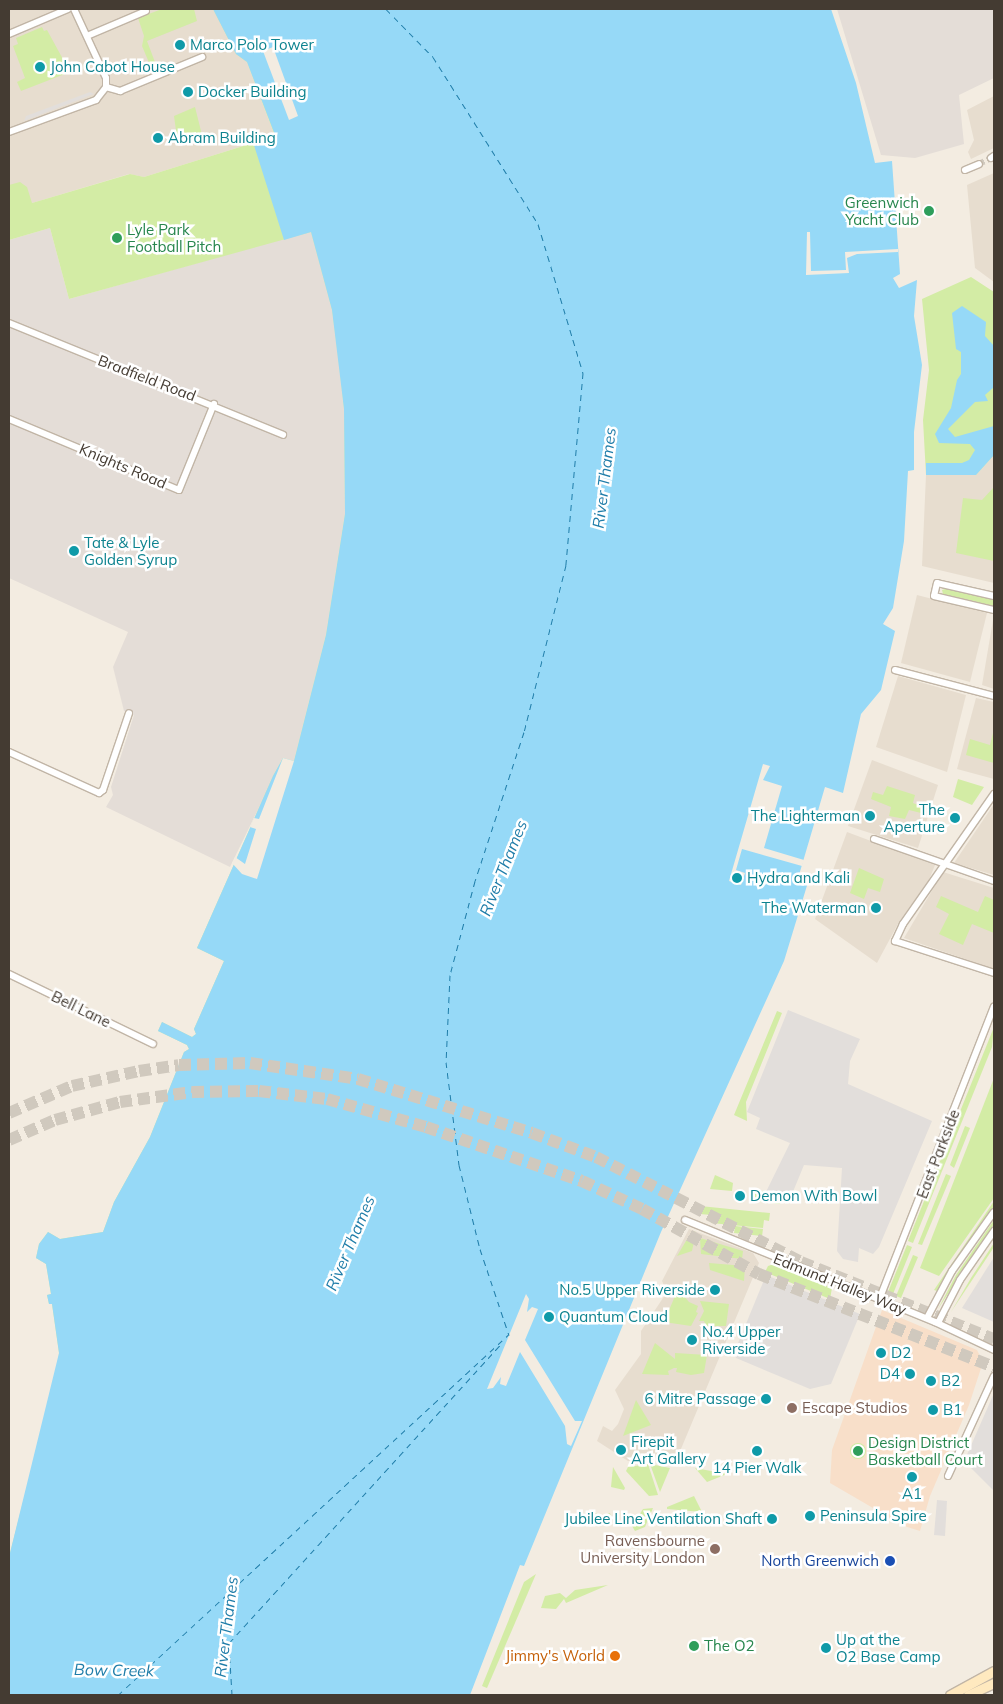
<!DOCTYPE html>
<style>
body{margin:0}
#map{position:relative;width:1003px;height:1704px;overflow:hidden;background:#f3ece1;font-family:Mulish,sans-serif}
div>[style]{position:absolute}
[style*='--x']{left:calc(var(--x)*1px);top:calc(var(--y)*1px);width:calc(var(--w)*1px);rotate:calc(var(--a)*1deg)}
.residential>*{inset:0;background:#e7ddcf}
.commercial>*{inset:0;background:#f8dfc9}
.industrial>*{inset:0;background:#e4ddd7}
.green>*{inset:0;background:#d3eca5}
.round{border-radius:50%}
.parking>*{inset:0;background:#e2dedb}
.water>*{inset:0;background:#96d9f7}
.pier>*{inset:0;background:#f3ece1}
.ferry>*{height:1px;margin-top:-0.5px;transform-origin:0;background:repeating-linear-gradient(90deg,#1f7da9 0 6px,transparent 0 11px)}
.street-tunnel>*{height:6px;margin-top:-3px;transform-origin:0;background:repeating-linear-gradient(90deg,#d0c9be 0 6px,transparent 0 9px)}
.highway-tunnel>*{height:12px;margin-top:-6px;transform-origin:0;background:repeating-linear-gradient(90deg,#d0c9be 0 12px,transparent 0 18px)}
.roads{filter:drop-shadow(1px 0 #c1b5a6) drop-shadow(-1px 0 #c1b5a6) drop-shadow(0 1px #c1b5a6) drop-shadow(0 -1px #c1b5a6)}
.street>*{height:6px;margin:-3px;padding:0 3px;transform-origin:3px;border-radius:3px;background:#fff}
.secondary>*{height:9px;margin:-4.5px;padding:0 4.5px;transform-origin:4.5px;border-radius:4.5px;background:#ffe9bf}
.dots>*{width:14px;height:14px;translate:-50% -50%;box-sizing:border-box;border:2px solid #fff;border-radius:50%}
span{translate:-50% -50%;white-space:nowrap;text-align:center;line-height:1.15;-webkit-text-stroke:5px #fff;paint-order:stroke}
.culture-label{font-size:15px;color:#0d838f}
.left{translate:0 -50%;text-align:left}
.right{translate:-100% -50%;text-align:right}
.leisure-label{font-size:15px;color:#27864d}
.street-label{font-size:15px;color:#443b32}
.education-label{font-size:15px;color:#785e54}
.transit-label{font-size:15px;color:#164399}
.food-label{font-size:15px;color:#c56008}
.water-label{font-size:16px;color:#1f7da9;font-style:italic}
.frame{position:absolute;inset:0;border:10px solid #443b32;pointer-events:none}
</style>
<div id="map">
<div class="residential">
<i style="clip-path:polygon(9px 9px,213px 9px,247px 62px,275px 136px,144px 177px,129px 174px,9px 210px)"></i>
<i style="clip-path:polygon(994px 96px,994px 148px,971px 159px,968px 152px,974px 140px,967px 110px)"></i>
<i style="clip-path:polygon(994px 173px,994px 282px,975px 268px,967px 185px)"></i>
<i style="clip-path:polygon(994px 455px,994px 583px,922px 566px,926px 475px,976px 475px)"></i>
<i style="clip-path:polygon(917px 595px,987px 613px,970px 682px,901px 663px)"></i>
<i style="clip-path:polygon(994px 614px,994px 689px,982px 685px)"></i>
<i style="clip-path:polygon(898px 676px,966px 695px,947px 772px,876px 747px)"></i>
<i style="clip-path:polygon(976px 698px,994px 702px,994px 779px,957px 769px)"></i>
<i style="clip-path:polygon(872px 760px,938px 785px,918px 848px,848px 826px)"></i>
<i style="clip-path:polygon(994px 804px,994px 875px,954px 863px)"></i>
<i style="clip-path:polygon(847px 832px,935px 865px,929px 880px,899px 922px,877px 963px,815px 919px)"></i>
<i style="clip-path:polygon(943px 872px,994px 888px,994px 969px,904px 938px)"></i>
<i style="clip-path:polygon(689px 1229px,753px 1253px,759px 1263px,678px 1456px,628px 1461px,597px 1441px,603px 1426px,612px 1431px,618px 1424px,624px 1409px,615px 1390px,641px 1354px,641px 1331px,667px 1292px,662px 1281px)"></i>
</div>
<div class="commercial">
<i style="clip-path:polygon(882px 1310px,977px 1350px,983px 1362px,969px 1405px,930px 1496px,920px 1531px,904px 1526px,830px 1483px,832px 1450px)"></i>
</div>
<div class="industrial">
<i style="clip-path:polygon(837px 9px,994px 9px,994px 78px,959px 95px,964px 144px,915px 158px,881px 155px)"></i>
<i style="clip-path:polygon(50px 228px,69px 299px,311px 231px,332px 310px,339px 365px,344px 409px,345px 514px,326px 635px,294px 761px,283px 758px,230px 867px,106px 807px,113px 795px,111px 787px,134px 715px,124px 711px,113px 667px,128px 632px,9px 578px,9px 240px)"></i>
</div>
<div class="green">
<i style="clip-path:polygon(162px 9px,194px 9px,197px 21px,147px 41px,158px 70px,153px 72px,142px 46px,144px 36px,138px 18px)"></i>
<i style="clip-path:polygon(213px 9px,305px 9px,372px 608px,9px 1557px,58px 1365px,59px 1353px,52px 1304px,49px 1304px,47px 1295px,51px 1294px,46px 1264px,36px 1258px,39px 1244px,48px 1232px,60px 1239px,103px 1232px,114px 1202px,150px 1137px,184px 1052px,189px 1049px,187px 1045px,158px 1031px,162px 1022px,192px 1037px,196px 1034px,194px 1029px,224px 961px,197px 948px,273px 776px,283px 758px,294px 761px,326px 635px,345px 514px,344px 409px,339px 365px,332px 310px,311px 232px,69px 299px,50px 228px,9px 240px,9px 185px,20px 182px,27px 187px,32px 203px,130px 174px,144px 177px,275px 136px,247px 62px,236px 54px)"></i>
<i style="clip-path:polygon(42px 27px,44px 31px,47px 30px,64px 61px,68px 61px,70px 72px,21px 91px,17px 82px,25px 78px,13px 46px,18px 44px,16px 38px)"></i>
<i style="clip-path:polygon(195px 107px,202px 135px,184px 143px,177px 138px,174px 116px)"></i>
<i style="clip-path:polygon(971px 277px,994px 292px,994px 455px,976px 475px,926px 475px,923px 420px,929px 370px,922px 299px)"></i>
<i style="clip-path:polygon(993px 488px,994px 561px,956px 553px,963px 498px,982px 500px)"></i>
<i style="clip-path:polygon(948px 588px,994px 599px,994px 606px,943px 594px,942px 590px)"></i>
<i style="clip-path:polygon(994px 729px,994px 763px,966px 755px,970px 739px,990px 745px)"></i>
<i style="clip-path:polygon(958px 779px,984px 787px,972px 805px,953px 797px)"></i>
<i style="clip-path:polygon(887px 786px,915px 795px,913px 803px,926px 808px,925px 814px,909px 810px,905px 819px,889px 816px,891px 807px,871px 799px,873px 792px,883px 795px)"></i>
<i style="clip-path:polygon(859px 868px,884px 879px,880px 892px,868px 888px,864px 899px,850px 893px)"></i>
<i style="clip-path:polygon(941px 896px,978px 912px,985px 896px,994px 900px,994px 933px,972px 924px,963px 945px,939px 934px,949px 914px,936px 907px)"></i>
<i style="clip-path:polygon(777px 1011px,782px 1013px,746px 1102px,747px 1121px,734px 1115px)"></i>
<i style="clip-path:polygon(994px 1027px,992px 1047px,913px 1243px,908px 1241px)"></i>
<i style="clip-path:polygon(994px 1078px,994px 1198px,939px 1276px,920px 1268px)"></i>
<i style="clip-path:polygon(965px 1126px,970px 1128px,954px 1168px,950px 1165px)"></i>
<i style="clip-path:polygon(946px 1174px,951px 1176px,922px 1245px,918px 1244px)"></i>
<i style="clip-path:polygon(715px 1175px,733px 1183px,732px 1191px,710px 1189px)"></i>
<i style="clip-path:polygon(750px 1189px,766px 1192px,765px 1196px,782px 1198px,780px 1204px,754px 1201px)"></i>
<i style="clip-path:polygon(994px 1201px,994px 1207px,937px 1291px,934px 1290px)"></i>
<i style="clip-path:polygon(700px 1206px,770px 1213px,769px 1221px,764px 1220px,763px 1228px,711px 1223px,712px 1215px,699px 1214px)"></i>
<i style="clip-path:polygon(994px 1220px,994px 1224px,938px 1309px,956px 1275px)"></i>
<i style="clip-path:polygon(735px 1226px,763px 1229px,762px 1236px,734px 1233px)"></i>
<i style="clip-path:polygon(692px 1231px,696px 1232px,692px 1251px,677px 1256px)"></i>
<i style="clip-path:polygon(700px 1238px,743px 1251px,742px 1259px,701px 1254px)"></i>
<i style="clip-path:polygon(994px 1243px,994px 1247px,951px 1312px,971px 1278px)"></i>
<i style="clip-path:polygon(907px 1245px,912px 1247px,893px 1294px,888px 1292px)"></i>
<i style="clip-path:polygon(913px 1255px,918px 1257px,901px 1298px,896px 1296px)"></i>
<i style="clip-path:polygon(709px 1263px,745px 1266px,744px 1281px,710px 1270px)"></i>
<i style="clip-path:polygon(774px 1264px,832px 1288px,830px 1299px,765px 1272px,768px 1266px)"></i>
<i style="clip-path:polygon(678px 1289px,689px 1302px,698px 1306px,696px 1312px,698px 1313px,691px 1326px,664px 1322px)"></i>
<i style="clip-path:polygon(700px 1301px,729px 1304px,726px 1326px,706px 1326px,704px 1321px,699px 1321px,704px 1311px)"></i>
<i style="clip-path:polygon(655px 1343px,675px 1359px,675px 1353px,707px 1355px,704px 1373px,691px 1375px,676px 1372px,677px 1368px,674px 1368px,668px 1371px,669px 1375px,642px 1374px)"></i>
<i style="clip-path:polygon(636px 1400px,651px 1425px,623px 1436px)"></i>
<i class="round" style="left:850px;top:1443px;width:16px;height:16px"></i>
<i style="clip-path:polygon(648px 1464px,658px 1495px,649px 1496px,626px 1471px,628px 1467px)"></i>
<i style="clip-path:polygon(650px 1464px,670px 1468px,660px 1492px)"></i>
<i style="clip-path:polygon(613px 1467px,625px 1488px,624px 1490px,611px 1487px)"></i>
<i style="clip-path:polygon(695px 1468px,727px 1474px,707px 1482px)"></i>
<i style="clip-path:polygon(694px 1496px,702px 1512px,667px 1509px,667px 1507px)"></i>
<i style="clip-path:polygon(653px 1508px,645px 1527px,635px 1531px,632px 1526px,643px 1509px)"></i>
<i style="clip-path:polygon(595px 1513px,602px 1516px,610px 1513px,612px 1520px,599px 1526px)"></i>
<i style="clip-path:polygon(536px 1574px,487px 1688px,482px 1686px,524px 1582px)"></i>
<i style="clip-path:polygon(608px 1585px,566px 1603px,564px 1599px,556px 1609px,541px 1608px,545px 1596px,560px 1593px,566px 1598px,575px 1590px)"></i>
</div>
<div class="parking">
<i style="clip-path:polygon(90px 92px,94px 94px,24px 121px,26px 116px)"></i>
<i style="clip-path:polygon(788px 1010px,860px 1039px,850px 1061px,848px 1084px,932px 1121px,879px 1247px,873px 1254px,859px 1248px,858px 1262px,843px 1259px,837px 1251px,842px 1168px,804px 1165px,790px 1199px,764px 1196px,790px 1143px,756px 1129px,760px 1118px,747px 1112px)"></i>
<i style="clip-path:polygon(994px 1257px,994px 1322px,962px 1308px)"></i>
<i style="clip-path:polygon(766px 1275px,860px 1314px,831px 1384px,810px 1389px,736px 1358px,734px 1353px)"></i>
<i style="clip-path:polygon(994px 1393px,994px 1491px,970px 1467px,966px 1457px)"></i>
<i style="clip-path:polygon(937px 1500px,947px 1501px,945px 1536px,934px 1535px)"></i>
</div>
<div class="water">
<i style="clip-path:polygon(213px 9px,831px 9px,856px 83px,875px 163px,892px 161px,900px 274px,893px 278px,899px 288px,917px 280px,914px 316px,922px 365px,914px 432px,914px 470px,908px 471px,904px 541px,893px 608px,883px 624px,895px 631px,881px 690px,861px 714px,843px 793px,825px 787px,799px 875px,809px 879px,784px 961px,661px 1232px,524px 1566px,520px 1565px,470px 1695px,9px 1695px,9px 1557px,59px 1353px,52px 1304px,49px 1304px,47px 1295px,51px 1294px,46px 1264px,36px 1258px,39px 1244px,48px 1232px,60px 1239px,103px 1232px,114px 1202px,150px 1137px,184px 1052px,189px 1049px,187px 1045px,158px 1031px,162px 1022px,192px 1037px,196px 1034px,194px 1029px,224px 961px,197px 948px,273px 776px,283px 758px,294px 761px,326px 635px,345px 514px,344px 409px,332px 310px,311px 232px,284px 240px,253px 142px,275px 135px,247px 62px,236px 54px)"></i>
<i style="clip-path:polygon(962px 306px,986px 322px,985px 336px,994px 346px,994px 387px,985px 395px,988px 401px,975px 402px,948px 429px,955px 437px,994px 426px,994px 455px,976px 475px,926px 475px,926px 463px,962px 463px,969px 460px,975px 450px,970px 444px,939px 443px,935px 434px,951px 408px,957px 380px,961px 374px,961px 352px,956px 349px,952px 313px)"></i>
</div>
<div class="pier">
<i style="clip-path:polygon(273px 47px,298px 116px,289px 120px,263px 51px)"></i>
<i style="clip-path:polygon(807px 232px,810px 232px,811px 271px,846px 270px,845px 252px,898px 249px,898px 252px,857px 254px,847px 258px,849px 273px,806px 275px)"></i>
<i style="clip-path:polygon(283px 758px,294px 761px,257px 879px,242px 874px,232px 863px,235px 857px,245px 864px,256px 829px,250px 827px,254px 818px,259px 819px)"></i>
<i style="clip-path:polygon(763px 764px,770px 766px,763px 780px,782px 786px,764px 848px,804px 860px,802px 866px,742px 849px,736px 870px,745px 873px,741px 885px,729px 881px)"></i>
<i style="clip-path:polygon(526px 1294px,529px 1299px,527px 1312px,532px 1307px,538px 1309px,525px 1340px,575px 1421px,582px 1421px,571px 1446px,567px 1444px,565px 1426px,520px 1352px,506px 1386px,500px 1384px,501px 1377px,493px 1388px,487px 1389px)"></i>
</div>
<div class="ferry">
<i style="--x:386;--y:9;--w:67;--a:45.6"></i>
<i style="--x:433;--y:57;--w:197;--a:57.8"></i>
<i style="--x:538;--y:224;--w:156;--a:73.2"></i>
<i style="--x:583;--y:373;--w:193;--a:95.1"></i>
<i style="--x:566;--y:565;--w:172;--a:104.1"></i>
<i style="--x:524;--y:732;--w:157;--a:108.2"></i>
<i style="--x:475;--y:881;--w:97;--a:104.9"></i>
<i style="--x:450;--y:975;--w:87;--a:92.6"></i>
<i style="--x:446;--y:1062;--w:104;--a:82.8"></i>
<i style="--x:459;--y:1165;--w:87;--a:76"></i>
<i style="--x:480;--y:1249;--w:91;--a:71.4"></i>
<i style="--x:118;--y:1695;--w:531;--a:-42.71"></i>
<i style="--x:232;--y:1695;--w:52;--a:-93.3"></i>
<i style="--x:229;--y:1643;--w:406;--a:-47.7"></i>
</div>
<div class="street-tunnel">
<i style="--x:979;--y:164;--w:13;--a:-27"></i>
</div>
<div class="highway-tunnel">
<i style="--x:9;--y:1113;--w:69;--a:-23.2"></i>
<i style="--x:72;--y:1086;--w:69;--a:-12.6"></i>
<i style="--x:139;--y:1071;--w:40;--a:-8.5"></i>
<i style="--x:179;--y:1065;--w:71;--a:-1.6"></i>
<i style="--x:250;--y:1063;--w:109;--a:8.4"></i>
<i style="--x:358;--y:1079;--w:182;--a:17.2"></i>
<i style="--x:532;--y:1133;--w:68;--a:20.6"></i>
<i style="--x:596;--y:1157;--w:230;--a:27.1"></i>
<i style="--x:801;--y:1262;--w:208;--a:21.8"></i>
<i style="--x:9;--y:1140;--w:50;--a:-23.5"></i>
<i style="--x:55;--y:1120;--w:67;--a:-15.5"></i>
<i style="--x:120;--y:1102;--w:73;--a:-7.9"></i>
<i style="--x:192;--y:1092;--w:67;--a:-0.9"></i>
<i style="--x:259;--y:1091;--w:68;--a:6.7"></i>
<i style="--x:327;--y:1099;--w:103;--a:15.8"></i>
<i style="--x:426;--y:1127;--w:165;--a:19.1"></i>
<i style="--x:582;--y:1181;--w:66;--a:25"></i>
<i style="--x:642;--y:1209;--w:134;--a:29.1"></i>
<i style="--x:759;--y:1274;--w:253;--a:21.6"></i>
</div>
<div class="roads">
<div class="street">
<i style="--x:9;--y:34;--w:64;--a:-23"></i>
<i style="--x:87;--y:36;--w:64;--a:-23"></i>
<i style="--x:106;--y:87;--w:15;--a:16"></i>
<i style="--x:120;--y:91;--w:89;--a:-22.5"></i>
<i style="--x:9;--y:132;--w:93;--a:-20.2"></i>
<i style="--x:96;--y:100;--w:16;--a:-52"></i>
<i style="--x:106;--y:87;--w:9;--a:-90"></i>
<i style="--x:106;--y:78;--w:76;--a:-114.9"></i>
<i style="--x:991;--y:158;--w:4;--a:-34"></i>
<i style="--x:965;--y:170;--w:15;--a:-23"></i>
<i style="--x:9;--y:323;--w:296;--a:22.2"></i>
<i style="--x:9;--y:419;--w:184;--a:22.7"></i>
<i style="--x:179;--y:490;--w:93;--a:-67.9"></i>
<i style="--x:994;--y:596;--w:58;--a:-167.2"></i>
<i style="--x:937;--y:583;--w:13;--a:103"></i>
<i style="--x:934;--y:596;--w:62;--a:13.1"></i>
<i style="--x:895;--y:670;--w:102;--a:14.7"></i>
<i style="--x:9;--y:752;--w:99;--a:24.5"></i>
<i style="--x:99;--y:793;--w:5;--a:-37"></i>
<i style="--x:103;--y:790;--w:81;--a:-71.3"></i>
<i style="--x:994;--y:794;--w:159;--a:125"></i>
<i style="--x:903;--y:924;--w:19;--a:115"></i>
<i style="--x:895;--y:941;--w:104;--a:17.9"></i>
<i style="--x:874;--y:839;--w:127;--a:19.3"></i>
<i style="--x:9;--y:974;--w:160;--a:25.9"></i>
<i style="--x:685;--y:1220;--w:270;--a:22.2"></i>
<i style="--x:935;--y:1322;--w:65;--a:25.4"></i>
<i style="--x:879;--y:1300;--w:315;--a:-68.6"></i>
<i style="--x:927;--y:1318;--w:53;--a:-62"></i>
<i style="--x:952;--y:1271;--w:72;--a:-54.6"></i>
<i style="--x:938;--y:1323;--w:48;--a:-62.9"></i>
<i style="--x:960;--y:1280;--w:60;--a:-55.2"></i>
<i style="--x:948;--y:1476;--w:110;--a:-65.3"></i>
</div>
<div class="secondary">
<i style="--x:950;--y:1695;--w:50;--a:-28.6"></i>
<i style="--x:968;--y:1695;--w:29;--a:-25"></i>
</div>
</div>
<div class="dots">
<i style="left:180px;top:45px;background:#0f9aa8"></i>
<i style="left:40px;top:67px;background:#0f9aa8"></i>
<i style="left:188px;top:92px;background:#0f9aa8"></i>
<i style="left:158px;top:138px;background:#0f9aa8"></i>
<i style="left:929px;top:211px;background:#2e9e5b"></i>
<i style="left:117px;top:238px;background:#2e9e5b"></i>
<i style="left:74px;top:551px;background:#0f9aa8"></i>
<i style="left:870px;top:816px;background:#0f9aa8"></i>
<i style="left:955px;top:818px;background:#0f9aa8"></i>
<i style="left:737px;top:878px;background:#0f9aa8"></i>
<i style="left:876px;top:908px;background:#0f9aa8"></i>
<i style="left:740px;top:1196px;background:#0f9aa8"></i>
<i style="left:715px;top:1290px;background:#0f9aa8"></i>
<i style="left:549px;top:1317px;background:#0f9aa8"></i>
<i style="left:692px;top:1340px;background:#0f9aa8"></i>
<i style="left:881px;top:1353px;background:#0f9aa8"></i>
<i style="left:910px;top:1374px;background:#0f9aa8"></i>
<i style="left:931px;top:1381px;background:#0f9aa8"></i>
<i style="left:766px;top:1399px;background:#0f9aa8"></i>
<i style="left:792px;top:1408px;background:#8d6e63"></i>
<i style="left:933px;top:1410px;background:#0f9aa8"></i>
<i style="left:621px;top:1450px;background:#0f9aa8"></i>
<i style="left:757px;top:1451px;background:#0f9aa8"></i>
<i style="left:858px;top:1451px;background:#2e9e5b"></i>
<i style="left:912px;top:1477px;background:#0f9aa8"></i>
<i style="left:810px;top:1516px;background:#0f9aa8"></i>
<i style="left:772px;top:1519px;background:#0f9aa8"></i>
<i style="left:715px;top:1549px;background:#8d6e63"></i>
<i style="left:890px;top:1561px;background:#1a4fb4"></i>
<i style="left:694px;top:1646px;background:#2e9e5b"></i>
<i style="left:826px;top:1648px;background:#0f9aa8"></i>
<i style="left:615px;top:1656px;background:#e8710a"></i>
</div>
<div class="culture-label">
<span class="left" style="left:190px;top:45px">Marco Polo Tower</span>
<span class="left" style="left:50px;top:67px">John Cabot House</span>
<span class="left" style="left:198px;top:92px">Docker Building</span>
<span class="left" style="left:168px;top:138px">Abram Building</span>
<span class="left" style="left:84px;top:551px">Tate &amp; Lyle<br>Golden Syrup</span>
<span class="right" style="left:945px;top:818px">The<br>Aperture</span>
<span class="right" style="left:860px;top:816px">The Lighterman</span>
<span class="left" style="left:747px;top:878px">Hydra and Kali</span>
<span class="right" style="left:866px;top:908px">The Waterman</span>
<span class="left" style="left:750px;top:1196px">Demon With Bowl</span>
<span class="right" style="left:705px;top:1290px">No.5 Upper Riverside</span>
<span class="left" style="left:559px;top:1317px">Quantum Cloud</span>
<span class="left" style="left:702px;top:1340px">No.4 Upper<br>Riverside</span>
<span class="left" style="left:891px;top:1353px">D2</span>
<span class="right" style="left:900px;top:1374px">D4</span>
<span class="left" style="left:941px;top:1381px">B2</span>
<span class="right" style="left:756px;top:1399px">6 Mitre Passage</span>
<span class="left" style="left:943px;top:1410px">B1</span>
<span class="left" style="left:631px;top:1450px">Firepit<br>Art Gallery</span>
<span style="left:757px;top:1468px">14 Pier Walk</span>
<span style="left:912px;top:1494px">A1</span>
<span class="left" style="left:820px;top:1516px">Peninsula Spire</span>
<span class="right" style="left:762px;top:1519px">Jubilee Line Ventilation Shaft</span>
<span class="left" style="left:836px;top:1648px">Up at the<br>O2 Base Camp</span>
</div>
<div class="leisure-label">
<span class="right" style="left:919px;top:211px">Greenwich<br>Yacht Club</span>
<span class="left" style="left:127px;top:238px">Lyle Park<br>Football Pitch</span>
<span class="left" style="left:868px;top:1451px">Design District<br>Basketball Court</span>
<span class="left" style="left:704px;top:1646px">The O2</span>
</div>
<div class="street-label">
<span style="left:147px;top:378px;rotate:21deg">Bradfield Road</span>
<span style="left:123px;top:466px;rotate:23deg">Knights Road</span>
<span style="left:81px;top:1009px;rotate:26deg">Bell Lane</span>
<span style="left:938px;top:1154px;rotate:-69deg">East Parkside</span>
<span style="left:840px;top:1284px;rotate:22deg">Edmund Halley Way</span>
</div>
<div class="education-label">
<span class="left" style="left:802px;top:1408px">Escape Studios</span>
<span class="right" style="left:705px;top:1549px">Ravensbourne<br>University London</span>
</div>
<div class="transit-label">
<span class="right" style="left:879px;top:1561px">North Greenwich</span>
</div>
<div class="food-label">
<span class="right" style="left:605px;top:1656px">Jimmy's World</span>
</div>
<div class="water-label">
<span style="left:604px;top:478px;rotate:-83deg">River Thames</span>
<span style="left:503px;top:868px;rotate:-68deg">River Thames</span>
<span style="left:350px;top:1243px;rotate:-67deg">River Thames</span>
<span style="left:226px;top:1627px;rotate:-83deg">River Thames</span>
<span style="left:114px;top:1670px;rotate:1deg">Bow Creek</span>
</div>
<div class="frame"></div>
</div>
